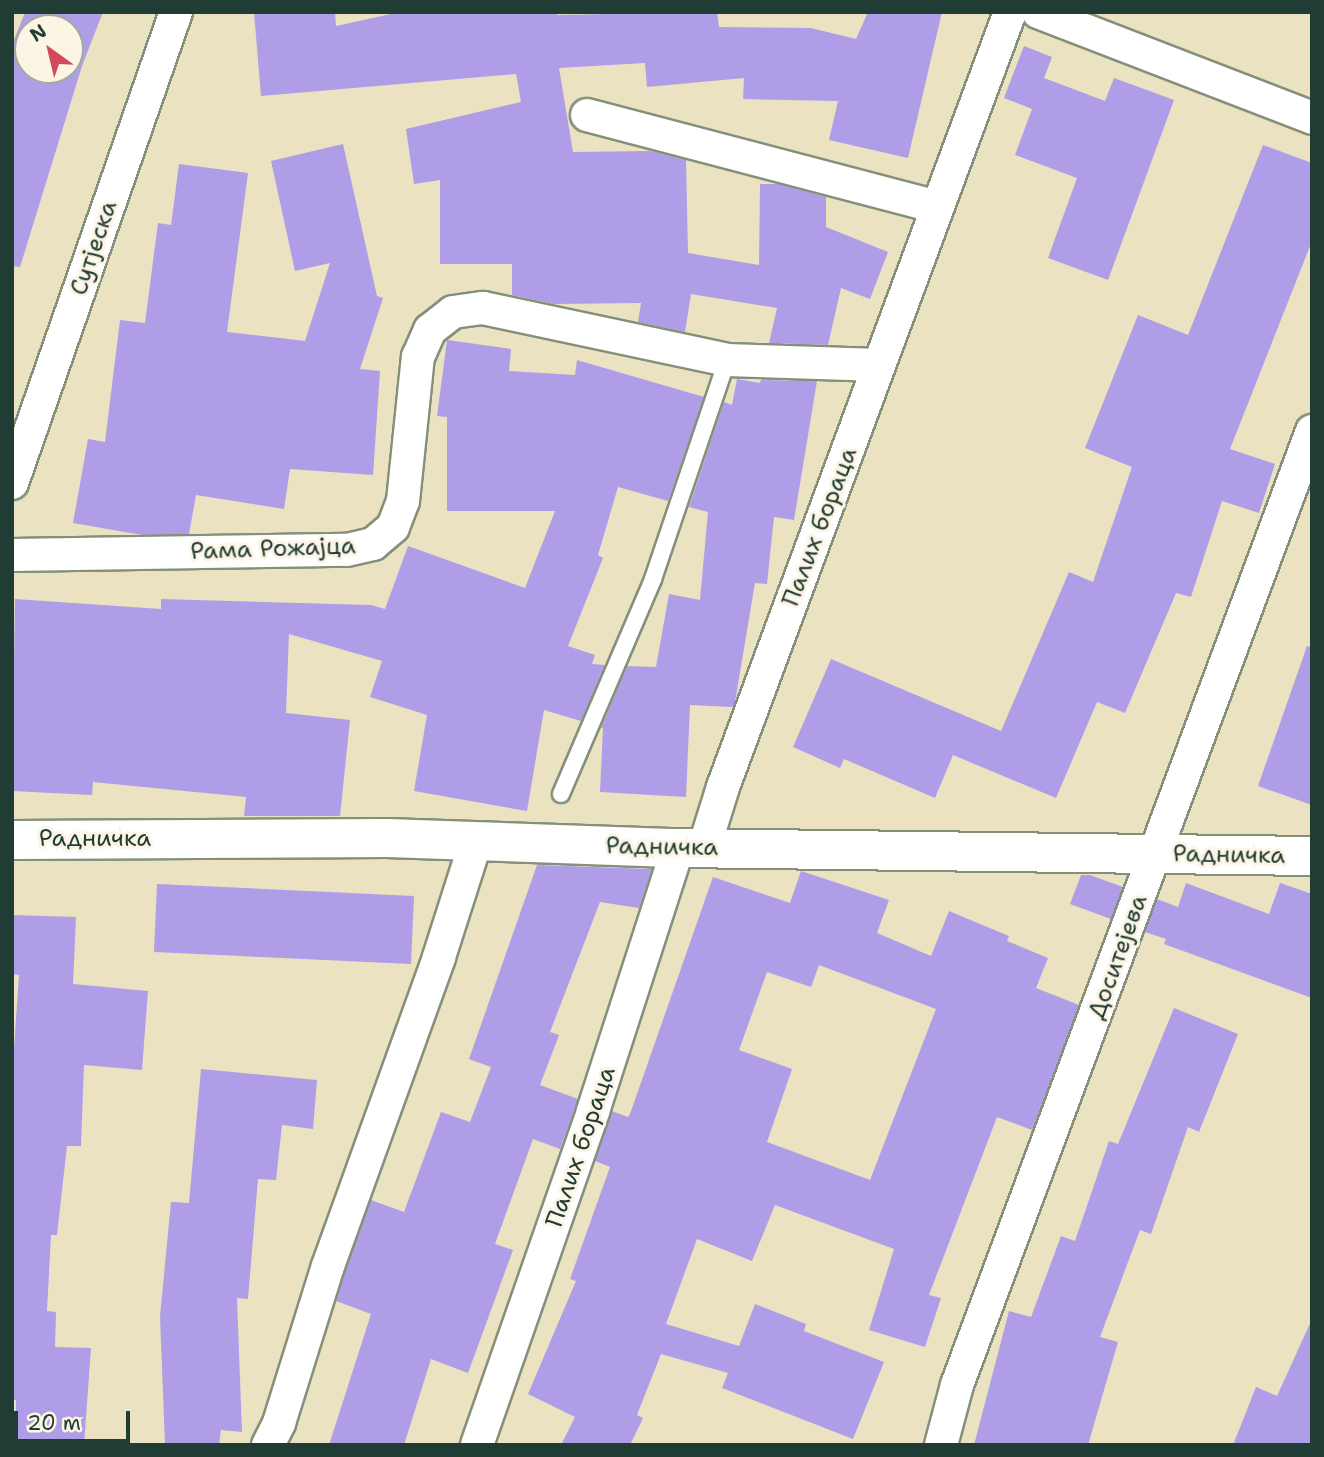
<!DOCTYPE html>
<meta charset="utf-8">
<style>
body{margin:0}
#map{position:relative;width:1324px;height:1457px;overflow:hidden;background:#eae2c0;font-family:"Shantell Sans",sans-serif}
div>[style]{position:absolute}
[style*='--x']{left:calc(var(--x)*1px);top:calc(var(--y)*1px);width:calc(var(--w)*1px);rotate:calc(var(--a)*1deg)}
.building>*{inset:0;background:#af9ee7}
.roads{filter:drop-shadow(2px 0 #84907a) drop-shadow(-2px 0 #84907a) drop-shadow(0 2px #84907a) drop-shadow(0 -2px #84907a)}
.lane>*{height:16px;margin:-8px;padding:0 8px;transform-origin:8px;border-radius:8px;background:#fff}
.street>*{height:32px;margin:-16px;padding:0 16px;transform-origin:16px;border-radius:16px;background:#fff}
.secondary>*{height:38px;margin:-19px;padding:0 19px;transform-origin:19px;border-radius:19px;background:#fff}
span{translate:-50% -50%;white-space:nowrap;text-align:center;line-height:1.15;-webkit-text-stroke:6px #fcf5e5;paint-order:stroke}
.street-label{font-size:24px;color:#1f3d34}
.frame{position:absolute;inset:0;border:14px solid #1f3d34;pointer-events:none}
.north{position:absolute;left:14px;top:14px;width:70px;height:70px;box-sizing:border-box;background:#fcf5e5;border:2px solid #a4ab9e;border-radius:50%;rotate:326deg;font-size:19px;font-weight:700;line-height:28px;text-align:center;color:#1f3d34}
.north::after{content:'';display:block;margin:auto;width:24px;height:32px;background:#d1495b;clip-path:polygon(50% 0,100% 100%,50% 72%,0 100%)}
.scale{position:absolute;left:14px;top:1411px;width:116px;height:32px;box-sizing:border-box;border:4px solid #1f3d34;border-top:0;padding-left:9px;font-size:21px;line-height:24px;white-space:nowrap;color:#1f3d34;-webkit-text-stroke:5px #fcf5e5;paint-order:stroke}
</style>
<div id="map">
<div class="building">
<i style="clip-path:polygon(evenodd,25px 12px,103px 12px,82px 66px,20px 267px,12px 266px,12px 45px,25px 12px,28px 28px,70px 28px,70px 70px,28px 70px,28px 28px)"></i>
<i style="clip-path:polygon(254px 12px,335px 12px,336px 26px,400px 12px,557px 12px,557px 15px,717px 12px,719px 27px,811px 28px,856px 39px,868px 12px,942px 12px,908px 158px,829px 140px,838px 101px,743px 99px,744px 78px,647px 87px,645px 63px,559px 68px,573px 152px,650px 151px,686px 160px,688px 253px,759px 265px,760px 184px,778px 184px,826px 197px,826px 227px,888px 252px,870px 299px,841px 288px,828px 345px,769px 343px,777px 308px,691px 294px,685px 332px,638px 322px,641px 303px,554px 304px,512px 295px,512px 264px,440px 264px,440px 180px,414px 184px,406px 129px,521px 102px,516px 74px,261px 96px)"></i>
<i style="clip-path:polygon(1024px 46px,1052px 57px,1044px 78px,1105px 101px,1114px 78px,1174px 100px,1108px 280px,1048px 258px,1077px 178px,1015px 155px,1032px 109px,1004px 98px)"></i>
<i style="clip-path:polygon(343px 144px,377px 296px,383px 298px,360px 369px,380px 371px,373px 475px,290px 469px,284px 509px,196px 495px,189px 534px,142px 535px,73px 523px,88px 439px,105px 442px,120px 320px,145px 323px,158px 223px,171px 225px,179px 164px,248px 173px,227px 332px,305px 341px,330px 263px,295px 271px,271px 161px)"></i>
<i style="clip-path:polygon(1263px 145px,1312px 163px,1312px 241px,1230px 449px,1275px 464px,1259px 513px,1222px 501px,1191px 597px,1176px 593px,1125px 713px,1097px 702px,1056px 798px,953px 755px,935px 798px,844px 759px,840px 768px,793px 747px,831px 659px,1001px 731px,1069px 572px,1093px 582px,1132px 467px,1085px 448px,1138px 315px,1188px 335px)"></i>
<i style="clip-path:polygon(447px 340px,511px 349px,509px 371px,575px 375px,577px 360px,704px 397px,668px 501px,618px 487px,598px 555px,603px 558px,568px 646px,595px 655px,592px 664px,605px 665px,581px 721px,544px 710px,527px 811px,414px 791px,427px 715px,370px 697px,382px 661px,289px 634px,286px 713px,350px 720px,340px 816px,244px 816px,246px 797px,93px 782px,92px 795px,12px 791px,15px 599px,161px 609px,161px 599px,371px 605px,385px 609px,408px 546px,525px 588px,555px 511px,447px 511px,447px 417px,437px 416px)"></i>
<i style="clip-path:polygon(737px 379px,760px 383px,761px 380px,817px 381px,794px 520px,774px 517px,767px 584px,755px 583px,735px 702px,733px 707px,690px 705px,686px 797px,600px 792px,603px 728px,601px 728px,627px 666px,656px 667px,669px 594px,700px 600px,708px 512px,689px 507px,724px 402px,732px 405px)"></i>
<i style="clip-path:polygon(1307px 646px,1312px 647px,1312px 805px,1258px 786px)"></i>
<i style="clip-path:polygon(537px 865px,652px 869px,639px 908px,600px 902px,550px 1032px,559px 1035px,540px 1085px,578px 1099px,560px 1149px,533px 1139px,495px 1244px,513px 1250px,468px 1373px,431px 1359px,404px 1445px,329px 1445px,371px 1314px,336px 1301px,345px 1272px,371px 1200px,404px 1212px,441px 1112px,470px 1122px,491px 1067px,469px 1059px)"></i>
<i style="clip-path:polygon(evenodd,801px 871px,889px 900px,877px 933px,931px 956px,949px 911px,1009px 936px,1007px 941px,1048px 958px,1036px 988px,1079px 1005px,1032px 1130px,997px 1117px,929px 1295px,941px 1298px,925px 1347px,869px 1330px,894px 1249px,775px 1205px,752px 1261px,697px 1239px,666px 1324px,739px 1346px,755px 1304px,806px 1324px,804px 1331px,884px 1362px,853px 1439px,722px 1388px,728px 1373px,661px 1354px,637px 1415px,643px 1418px,630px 1445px,561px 1445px,575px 1417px,528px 1394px,576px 1281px,570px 1279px,610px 1167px,595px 1161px,612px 1111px,628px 1117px,630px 1114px,713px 877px,790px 903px,801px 871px,819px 965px,936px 1009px,870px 1180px,767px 1142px,792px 1069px,739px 1050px,767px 972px,811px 987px,819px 965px)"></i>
<i style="clip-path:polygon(1081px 875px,1090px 875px,1123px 887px,1111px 919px,1070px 904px)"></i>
<i style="clip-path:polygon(1186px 883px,1269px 914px,1280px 883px,1312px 894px,1312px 998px,1164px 944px,1166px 939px,1145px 932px,1157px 899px,1178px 907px)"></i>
<i style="clip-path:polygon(157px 884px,414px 896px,411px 964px,154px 952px)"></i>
<i style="clip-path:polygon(12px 915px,76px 917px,73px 984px,148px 991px,142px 1070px,84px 1065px,81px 1146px,67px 1146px,57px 1235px,51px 1235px,47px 1311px,56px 1312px,55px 1347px,91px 1348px,84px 1445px,16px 1445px,16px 1400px,12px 1400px,12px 1078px,19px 975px,12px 974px)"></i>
<i style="clip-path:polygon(1174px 1008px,1238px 1034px,1199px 1132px,1188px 1127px,1151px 1234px,1140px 1230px,1100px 1337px,1118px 1342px,1088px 1445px,974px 1445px,1009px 1311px,1031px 1317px,1061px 1236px,1075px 1241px,1109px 1141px,1118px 1144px)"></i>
<i style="clip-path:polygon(201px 1069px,317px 1080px,313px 1129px,282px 1125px,276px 1180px,258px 1179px,248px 1299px,237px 1298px,242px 1432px,221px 1430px,219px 1445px,165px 1445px,160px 1316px,171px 1202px,189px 1203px)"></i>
<i style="clip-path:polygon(1312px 1319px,1312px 1445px,1233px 1445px,1256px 1387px,1277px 1396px)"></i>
</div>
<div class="roads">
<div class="lane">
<i style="--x:561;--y:794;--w:234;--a:-66.8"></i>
<i style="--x:653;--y:579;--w:231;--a:-71.3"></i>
</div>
<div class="street">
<i style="--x:1038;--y:12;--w:294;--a:21.1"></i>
<i style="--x:587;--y:115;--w:362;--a:14.7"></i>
<i style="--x:12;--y:483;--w:499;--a:-70.8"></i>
<i style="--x:12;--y:555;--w:335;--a:-0.9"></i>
<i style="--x:347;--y:550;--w:27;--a:-13"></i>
<i style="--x:373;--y:544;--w:26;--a:-40"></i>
<i style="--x:393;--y:527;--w:28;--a:-69"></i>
<i style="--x:403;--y:501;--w:145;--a:-84.1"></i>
<i style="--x:418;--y:357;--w:30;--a:-66"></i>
<i style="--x:430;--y:330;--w:29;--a:-38"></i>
<i style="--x:453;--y:312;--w:30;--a:-8"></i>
<i style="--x:483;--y:308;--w:249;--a:12"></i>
<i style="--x:727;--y:360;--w:152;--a:1.9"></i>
<i style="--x:704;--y:848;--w:64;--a:-72.7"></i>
<i style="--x:723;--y:787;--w:826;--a:-69.68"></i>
<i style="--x:268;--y:1445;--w:25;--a:-63"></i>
<i style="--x:279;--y:1423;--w:164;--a:-72.7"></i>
<i style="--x:328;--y:1266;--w:328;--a:-70.2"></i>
<i style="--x:439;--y:957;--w:122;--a:-72.3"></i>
<i style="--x:477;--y:1445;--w:354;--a:-70.8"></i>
<i style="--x:593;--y:1111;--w:276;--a:-72.1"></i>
<i style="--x:941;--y:1445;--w:62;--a:-75.1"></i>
<i style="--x:957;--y:1385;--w:1018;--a:-69.59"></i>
</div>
<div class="secondary">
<i style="--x:12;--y:840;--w:375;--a:-0.3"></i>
<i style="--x:387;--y:838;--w:291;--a:2"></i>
<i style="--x:678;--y:848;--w:634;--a:0.72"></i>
</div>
</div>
<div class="street-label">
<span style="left:94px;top:248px;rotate:-71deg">Сутјеска</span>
<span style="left:820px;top:527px;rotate:-69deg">Палих бораца</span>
<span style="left:273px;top:549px;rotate:-2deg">Рама Рожајца</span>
<span style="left:95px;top:839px">Радничка</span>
<span style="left:662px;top:847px;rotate:1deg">Радничка</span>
<span style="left:1229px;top:855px;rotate:1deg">Радничка</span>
<span style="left:1118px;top:957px;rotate:-70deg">Доситејева</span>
<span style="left:581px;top:1147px;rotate:-71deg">Палих бораца</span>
</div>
<div class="frame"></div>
<div class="north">N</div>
<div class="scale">20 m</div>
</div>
